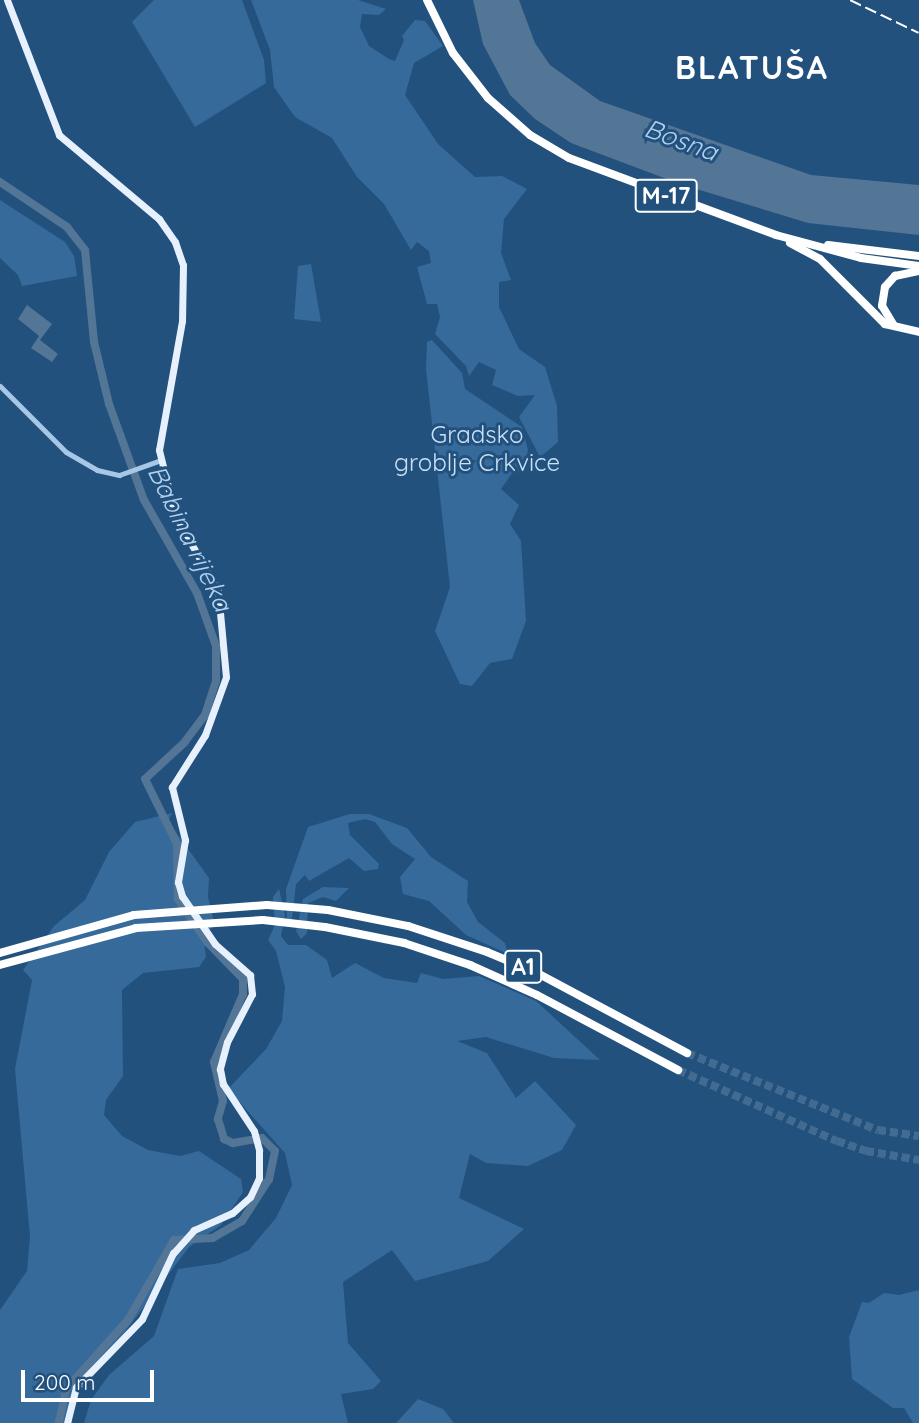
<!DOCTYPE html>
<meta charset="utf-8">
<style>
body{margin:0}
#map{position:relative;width:919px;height:1423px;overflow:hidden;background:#22517e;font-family:Quicksand,sans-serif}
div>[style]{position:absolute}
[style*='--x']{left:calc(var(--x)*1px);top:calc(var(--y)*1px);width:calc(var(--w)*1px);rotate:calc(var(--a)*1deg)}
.green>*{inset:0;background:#356a9b}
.water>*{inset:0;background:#537596}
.river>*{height:8px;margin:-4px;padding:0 4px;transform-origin:4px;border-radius:4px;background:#537596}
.highway-tunnel>*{height:8px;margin-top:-4px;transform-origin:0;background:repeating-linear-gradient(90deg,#436b91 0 8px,transparent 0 12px)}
.minor>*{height:5px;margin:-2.5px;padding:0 2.5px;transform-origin:2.5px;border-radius:2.5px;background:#a6c8e6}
.major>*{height:7px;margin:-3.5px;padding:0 3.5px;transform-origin:3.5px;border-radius:3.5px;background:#e7f1fd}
.highway>*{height:8px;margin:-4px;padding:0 4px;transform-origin:4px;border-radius:4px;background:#fff}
.rail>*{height:2px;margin-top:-1px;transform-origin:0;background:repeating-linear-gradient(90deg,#fff 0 12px,transparent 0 17px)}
.highway-bridge>*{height:8px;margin:-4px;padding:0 4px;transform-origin:4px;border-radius:4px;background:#fff}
span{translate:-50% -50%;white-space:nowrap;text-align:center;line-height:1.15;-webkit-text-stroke:6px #22517e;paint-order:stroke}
.shield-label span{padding:2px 5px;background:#22517e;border:2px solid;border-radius:5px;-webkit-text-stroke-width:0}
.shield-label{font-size:23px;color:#fff;font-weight:700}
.park-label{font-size:24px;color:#c9e0f5}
.water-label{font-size:26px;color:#b1d1ee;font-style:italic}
.district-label{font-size:32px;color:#fff;font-weight:700;letter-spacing:2px}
.scale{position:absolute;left:21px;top:1370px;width:133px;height:32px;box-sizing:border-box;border:4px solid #fff;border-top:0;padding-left:9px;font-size:21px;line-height:24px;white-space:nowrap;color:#fff;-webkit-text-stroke:5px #22517e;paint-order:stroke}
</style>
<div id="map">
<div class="green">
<i style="clip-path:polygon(154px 0,242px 0,264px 60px,266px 83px,195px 127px,132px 22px)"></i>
<i style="clip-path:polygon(358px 0,386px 9px,379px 15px,362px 14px,360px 27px,369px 46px,389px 59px,395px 61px,404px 40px,402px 36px,415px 20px,425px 21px,443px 46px,414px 63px,405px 95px,438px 144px,475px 177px,502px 176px,527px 189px,504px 219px,501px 253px,511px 280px,499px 282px,499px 307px,519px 349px,545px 367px,557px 406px,558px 442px,540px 457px,519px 417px,535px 395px,518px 396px,492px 385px,496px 370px,479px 362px,469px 376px,466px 366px,435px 334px,440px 317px,437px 304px,427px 304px,417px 267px,431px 263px,429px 251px,417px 242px,411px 250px,384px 204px,357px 177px,332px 138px,295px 117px,274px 87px,270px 50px,251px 0)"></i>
<i style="clip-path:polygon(0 200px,65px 242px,74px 256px,77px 276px,22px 286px,18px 275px,0 258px)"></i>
<i style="clip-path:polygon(311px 264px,321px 322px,294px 319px,298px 266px)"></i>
<i style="clip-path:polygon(432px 340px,462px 373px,465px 389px,522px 427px,528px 450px,523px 474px,512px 473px,501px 489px,519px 505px,510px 524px,521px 541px,526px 621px,512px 659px,490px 663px,472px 686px,460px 684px,435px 631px,450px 587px,426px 369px,427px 342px)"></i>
<i style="clip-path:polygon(172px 813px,168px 821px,209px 878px,208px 897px,214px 922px,204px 943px,206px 957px,199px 967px,143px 973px,122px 990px,123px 1076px,106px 1100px,104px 1115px,122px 1136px,148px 1150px,180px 1156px,199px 1151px,241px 1179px,243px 1192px,221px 1225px,189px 1247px,79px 1393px,69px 1418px,73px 1423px,0 1423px,0 1310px,27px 1271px,30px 1237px,15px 1069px,32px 980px,23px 970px,54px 926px,85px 900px,109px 852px,135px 822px)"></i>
<i style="clip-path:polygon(350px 814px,369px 814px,407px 828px,431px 857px,468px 881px,467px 902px,478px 922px,505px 943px,508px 954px,466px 935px,429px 901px,403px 894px,400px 877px,415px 859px,392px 844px,375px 822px,365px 819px,348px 823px,350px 835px,379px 864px,378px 869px,364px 871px,349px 858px,309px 881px,305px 875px,296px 884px,292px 919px,287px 924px,286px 889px,308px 827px)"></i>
<i style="clip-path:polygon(323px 887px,349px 888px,336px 901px,323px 897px,308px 903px,307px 933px,301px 939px,296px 931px,303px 899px)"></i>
<i style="clip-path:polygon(279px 889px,285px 915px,281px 936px,288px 945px,306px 945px,327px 960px,332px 978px,355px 963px,384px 978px,417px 983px,421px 973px,443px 979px,479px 976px,536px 1001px,600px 1060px,554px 1058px,486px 1037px,457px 1041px,487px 1053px,516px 1098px,535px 1081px,576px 1125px,562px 1150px,528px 1166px,486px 1163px,470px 1154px,459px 1198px,524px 1229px,488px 1261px,415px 1281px,392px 1250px,343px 1282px,348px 1343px,381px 1381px,373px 1389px,341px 1394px,348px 1423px,84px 1423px,91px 1400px,109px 1375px,154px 1336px,178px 1269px,220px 1263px,249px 1250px,276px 1218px,292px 1185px,285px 1153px,228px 1089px,266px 1049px,282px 1021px,285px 987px,276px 951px,268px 940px,275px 925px,273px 897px)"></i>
<i style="clip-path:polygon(919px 1290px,919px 1423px,913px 1423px,904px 1408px,893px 1408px,852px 1379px,849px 1337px,862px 1302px,869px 1303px,884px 1293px,899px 1295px)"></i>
<i style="clip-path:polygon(418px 1399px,443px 1409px,454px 1423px,396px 1423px)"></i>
</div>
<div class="water">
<i style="clip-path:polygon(473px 0,519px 0,535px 43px,550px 65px,600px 101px,811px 175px,919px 185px,919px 235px,808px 223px,680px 184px,571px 143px,535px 119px,510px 95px,483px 44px)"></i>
<i style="clip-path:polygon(27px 305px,52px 324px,40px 340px,58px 354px,52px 362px,31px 348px,39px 336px,18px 319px)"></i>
</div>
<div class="river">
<i style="--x:0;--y:182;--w:81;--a:33.9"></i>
<i style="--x:67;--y:227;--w:29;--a:52"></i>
<i style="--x:85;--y:250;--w:92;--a:84.4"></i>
<i style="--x:94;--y:342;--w:64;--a:76.4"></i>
<i style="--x:109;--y:404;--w:102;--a:70"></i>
<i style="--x:144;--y:500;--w:107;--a:60.3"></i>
<i style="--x:197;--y:593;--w:56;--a:70.3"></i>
<i style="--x:216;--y:646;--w:35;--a:90"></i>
<i style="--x:216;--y:681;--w:36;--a:108"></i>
<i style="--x:205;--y:715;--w:34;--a:127"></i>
<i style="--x:185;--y:742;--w:54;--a:137.2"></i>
<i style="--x:145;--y:779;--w:72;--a:63.8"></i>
<i style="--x:177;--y:844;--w:55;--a:89"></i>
<i style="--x:178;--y:899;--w:52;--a:56"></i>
<i style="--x:207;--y:942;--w:52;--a:45.8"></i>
<i style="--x:243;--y:979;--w:15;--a:90"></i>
<i style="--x:243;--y:994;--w:74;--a:113.1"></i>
<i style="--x:214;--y:1062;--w:40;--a:77"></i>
<i style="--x:223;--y:1101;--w:19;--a:106"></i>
<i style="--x:218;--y:1119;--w:21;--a:73"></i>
<i style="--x:224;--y:1139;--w:10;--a:24"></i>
<i style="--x:233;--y:1143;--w:29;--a:-10"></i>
<i style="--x:262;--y:1138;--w:18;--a:45"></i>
<i style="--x:275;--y:1151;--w:29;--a:102"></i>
<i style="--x:269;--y:1179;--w:50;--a:122.7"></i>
<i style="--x:242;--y:1221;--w:34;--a:150"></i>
<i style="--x:213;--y:1238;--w:39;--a:177"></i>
<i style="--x:174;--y:1240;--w:92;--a:119.9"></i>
<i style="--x:128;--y:1320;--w:93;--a:131.9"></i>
<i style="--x:66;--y:1389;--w:35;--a:102"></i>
</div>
<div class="highway-tunnel">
<i style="--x:687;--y:1053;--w:206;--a:22"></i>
<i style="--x:878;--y:1130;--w:41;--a:8.3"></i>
<i style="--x:678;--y:1070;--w:174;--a:24.1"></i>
<i style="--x:837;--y:1141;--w:31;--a:19"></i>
<i style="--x:866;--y:1151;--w:54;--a:9.6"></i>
</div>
<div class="minor">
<i style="--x:0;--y:386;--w:93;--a:45"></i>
<i style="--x:66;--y:452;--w:36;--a:30"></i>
<i style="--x:97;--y:470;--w:23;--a:13"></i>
<i style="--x:119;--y:475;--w:45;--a:-19.7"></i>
</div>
<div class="major">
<i style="--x:7;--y:0;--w:145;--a:68.9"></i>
<i style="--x:59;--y:135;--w:131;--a:40"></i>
<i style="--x:159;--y:219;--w:28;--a:55"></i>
<i style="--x:175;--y:242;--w:24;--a:71"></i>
<i style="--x:183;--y:265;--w:56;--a:91"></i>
<i style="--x:182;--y:321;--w:131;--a:100.1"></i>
<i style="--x:159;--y:450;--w:67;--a:76.2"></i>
<i style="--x:175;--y:515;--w:87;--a:60.5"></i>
<i style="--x:218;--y:591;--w:86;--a:84.7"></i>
<i style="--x:226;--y:677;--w:62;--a:109.9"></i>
<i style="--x:205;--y:735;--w:62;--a:122.4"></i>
<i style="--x:172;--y:787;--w:55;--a:76.2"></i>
<i style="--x:185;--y:840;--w:43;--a:99.5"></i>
<i style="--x:178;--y:882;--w:15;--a:74"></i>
<i style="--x:182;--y:896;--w:58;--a:55.5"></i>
<i style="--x:215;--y:944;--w:47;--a:41.5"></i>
<i style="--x:250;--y:975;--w:19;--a:84"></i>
<i style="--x:252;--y:994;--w:54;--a:117.5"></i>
<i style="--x:227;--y:1042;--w:28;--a:105"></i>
<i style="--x:220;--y:1069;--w:15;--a:79"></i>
<i style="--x:223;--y:1084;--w:56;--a:56.6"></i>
<i style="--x:254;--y:1131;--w:20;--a:75"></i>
<i style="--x:259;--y:1150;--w:28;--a:90"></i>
<i style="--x:259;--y:1178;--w:21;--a:115"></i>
<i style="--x:250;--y:1197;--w:24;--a:138"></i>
<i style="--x:232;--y:1213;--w:42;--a:155.9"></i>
<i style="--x:194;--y:1230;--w:31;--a:132"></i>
<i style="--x:173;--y:1253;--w:73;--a:115.2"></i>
<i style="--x:142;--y:1319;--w:95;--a:134.1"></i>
<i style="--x:76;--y:1387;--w:37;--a:104"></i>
</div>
<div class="highway">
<i style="--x:427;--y:0;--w:59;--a:63.9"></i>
<i style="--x:453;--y:53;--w:57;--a:52.1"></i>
<i style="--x:488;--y:98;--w:56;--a:41.4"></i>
<i style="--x:530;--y:135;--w:45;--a:30.5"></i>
<i style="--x:569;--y:158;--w:221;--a:20.4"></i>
<i style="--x:776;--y:235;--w:88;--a:15.1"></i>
<i style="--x:861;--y:258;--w:59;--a:7.9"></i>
<i style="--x:790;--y:243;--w:34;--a:28"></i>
<i style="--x:820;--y:259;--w:92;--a:45"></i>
<i style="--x:885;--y:324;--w:35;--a:13"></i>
<i style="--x:828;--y:245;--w:92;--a:6.9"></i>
<i style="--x:893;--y:324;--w:21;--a:-121"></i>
<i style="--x:882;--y:306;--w:19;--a:-81"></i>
<i style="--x:885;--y:287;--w:15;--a:-48"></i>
<i style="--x:895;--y:276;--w:25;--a:-12"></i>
<i style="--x:328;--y:910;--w:82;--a:11.3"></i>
<i style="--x:408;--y:926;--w:83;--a:18.2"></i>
<i style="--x:487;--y:952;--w:56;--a:22.9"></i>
<i style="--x:539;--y:974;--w:168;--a:28.1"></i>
<i style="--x:325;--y:927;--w:81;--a:11.4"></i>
<i style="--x:404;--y:943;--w:70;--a:18.4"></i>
<i style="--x:470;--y:965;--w:73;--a:24.1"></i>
<i style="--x:537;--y:995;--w:160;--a:28"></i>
<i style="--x:0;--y:953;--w:139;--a:-15.8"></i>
<i style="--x:0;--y:965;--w:141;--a:-15.2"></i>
</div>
<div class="rail">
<i style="--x:850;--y:0;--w:76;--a:25.6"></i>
</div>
<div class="highway-bridge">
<i style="--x:134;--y:915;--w:133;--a:-4.3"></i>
<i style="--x:267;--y:905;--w:61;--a:4.7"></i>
<i style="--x:136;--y:928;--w:127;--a:-3.6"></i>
<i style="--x:263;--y:920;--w:62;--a:6.4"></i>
</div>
<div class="shield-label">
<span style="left:666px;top:196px">M-17</span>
<span style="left:523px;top:967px">A1</span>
</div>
<div class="park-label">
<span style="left:477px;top:449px">Gradsko<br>groblje Crkvice</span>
</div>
<div class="water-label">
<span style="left:681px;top:140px;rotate:20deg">Bosna</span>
<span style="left:190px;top:538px;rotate:64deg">Babina rijeka</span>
</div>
<div class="district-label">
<span style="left:752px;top:67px">BLATUŠA</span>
</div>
<div class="scale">200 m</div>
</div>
